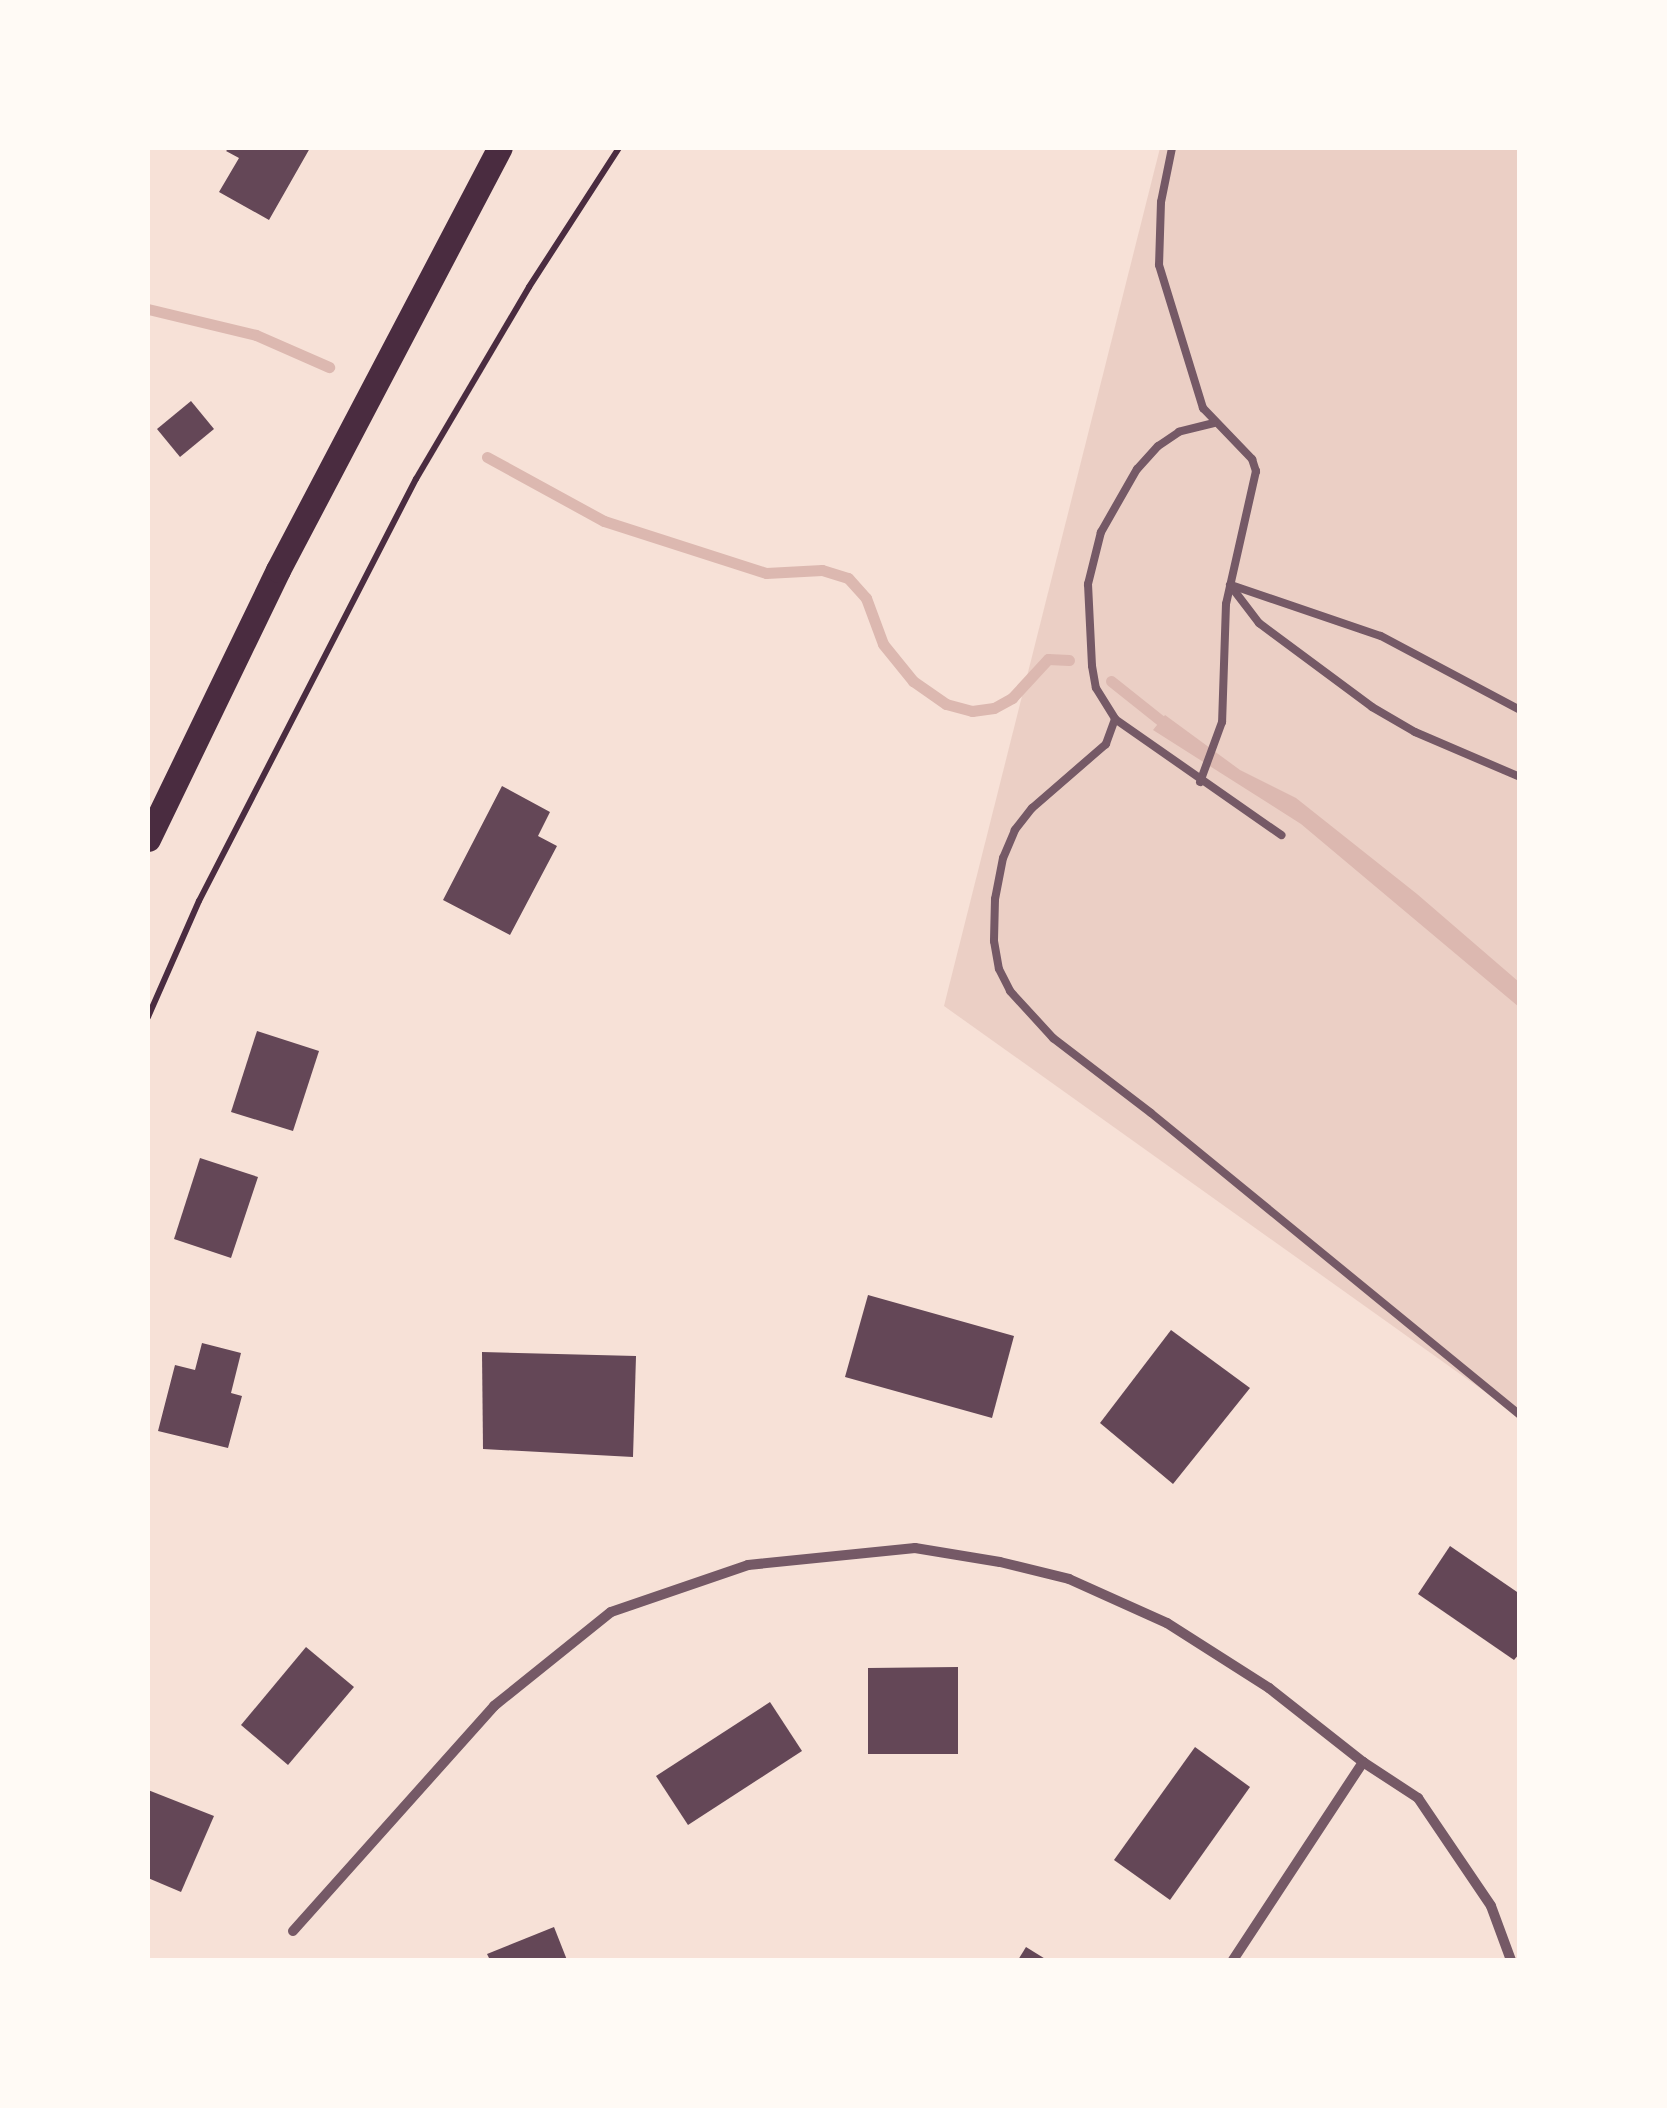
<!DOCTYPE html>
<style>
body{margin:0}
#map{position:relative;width:1667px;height:2108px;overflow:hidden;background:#f7e1d7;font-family:"IBM Plex Serif",serif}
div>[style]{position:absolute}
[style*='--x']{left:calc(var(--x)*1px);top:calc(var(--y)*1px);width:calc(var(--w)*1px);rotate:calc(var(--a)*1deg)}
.green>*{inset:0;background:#ebcfc5}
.water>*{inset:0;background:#dcb8b0}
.stream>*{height:11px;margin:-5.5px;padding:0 5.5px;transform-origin:5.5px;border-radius:5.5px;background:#dcb8b0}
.building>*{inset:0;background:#644757}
.path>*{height:6px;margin:-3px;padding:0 3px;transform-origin:3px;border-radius:3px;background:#4a2c40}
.service>*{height:8px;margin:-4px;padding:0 4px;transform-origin:4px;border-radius:4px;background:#755966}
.minor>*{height:10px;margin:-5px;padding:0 5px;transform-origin:5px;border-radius:5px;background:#755966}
.primary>*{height:25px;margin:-12.5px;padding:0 12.5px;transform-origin:12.5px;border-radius:12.5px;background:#4a2c40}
span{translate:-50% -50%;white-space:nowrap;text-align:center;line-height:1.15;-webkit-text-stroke:8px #fffaf5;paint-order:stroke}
.frame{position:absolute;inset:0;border:150px solid #fffaf5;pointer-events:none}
</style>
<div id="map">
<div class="green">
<i style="clip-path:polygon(1160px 148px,1519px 148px,1519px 1416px,944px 1006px)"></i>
</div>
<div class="water">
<i style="clip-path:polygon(1165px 715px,1240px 770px,1296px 798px,1417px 894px,1519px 982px,1519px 1007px,1301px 824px,1153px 730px)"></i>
</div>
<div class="stream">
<i style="--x:148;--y:309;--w:111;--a:13.5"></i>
<i style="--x:256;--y:335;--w:80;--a:23.7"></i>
<i style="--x:487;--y:457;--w:133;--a:28.7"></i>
<i style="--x:604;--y:521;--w:170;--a:17.8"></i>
<i style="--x:766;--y:573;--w:56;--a:-3.1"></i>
<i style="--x:822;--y:570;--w:27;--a:17"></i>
<i style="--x:848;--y:578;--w:27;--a:48"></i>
<i style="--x:866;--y:598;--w:49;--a:69.7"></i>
<i style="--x:883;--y:644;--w:48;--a:51"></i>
<i style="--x:913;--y:681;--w:40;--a:34.9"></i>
<i style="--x:946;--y:704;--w:27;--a:15"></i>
<i style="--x:972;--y:711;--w:22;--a:-8"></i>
<i style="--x:994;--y:708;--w:21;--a:-29"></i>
<i style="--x:1012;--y:698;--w:53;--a:-47.3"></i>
<i style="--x:1048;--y:659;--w:21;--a:3"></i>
<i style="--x:1111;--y:681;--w:75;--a:38.5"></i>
</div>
<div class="building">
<i style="clip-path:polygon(229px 148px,310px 148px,269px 220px,219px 192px,239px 158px,226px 151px)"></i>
<i style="clip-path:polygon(191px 401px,214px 429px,180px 457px,157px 429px)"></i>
<i style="clip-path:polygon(502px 786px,550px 812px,538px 836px,557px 846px,510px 935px,443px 900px)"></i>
<i style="clip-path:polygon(257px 1031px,319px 1051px,293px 1131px,231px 1112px)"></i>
<i style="clip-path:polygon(200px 1158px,258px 1177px,231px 1258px,174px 1239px)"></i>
<i style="clip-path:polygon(868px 1295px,1014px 1336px,992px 1418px,845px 1377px)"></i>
<i style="clip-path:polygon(1171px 1330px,1250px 1388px,1173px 1484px,1100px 1423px)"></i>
<i style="clip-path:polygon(202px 1343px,241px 1353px,231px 1393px,242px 1396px,228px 1448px,158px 1431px,175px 1365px,195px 1370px)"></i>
<i style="clip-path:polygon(482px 1352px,636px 1356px,633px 1457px,483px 1449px)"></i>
<i style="clip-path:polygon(1450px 1546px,1520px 1594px,1520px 1653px,1514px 1660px,1418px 1594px)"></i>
<i style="clip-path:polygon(306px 1647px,354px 1687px,288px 1765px,241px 1725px)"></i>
<i style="clip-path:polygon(958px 1667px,958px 1754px,868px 1754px,868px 1668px)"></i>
<i style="clip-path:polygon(770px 1702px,802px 1751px,688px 1825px,656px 1776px)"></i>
<i style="clip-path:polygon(1195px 1747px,1250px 1787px,1170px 1900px,1114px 1860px)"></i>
<i style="clip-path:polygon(148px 1790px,214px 1816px,181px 1892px,148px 1878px)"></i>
<i style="clip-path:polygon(554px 1927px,567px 1960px,490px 1960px,487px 1954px)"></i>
<i style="clip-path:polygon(1026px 1947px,1047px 1960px,1018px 1960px)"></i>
</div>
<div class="path">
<i style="--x:148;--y:1017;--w:127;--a:-66.3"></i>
<i style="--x:199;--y:901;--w:475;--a:-62.8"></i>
<i style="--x:416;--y:479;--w:223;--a:-59.5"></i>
<i style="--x:529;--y:287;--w:166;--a:-57.1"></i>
</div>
<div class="service">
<i style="--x:1172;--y:148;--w:55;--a:101.5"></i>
<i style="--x:1161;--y:202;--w:63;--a:91.8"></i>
<i style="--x:1159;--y:265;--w:150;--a:72.9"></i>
<i style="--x:1203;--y:408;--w:71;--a:46.1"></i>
<i style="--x:1252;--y:459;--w:13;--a:72"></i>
<i style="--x:1256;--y:471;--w:136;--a:102.7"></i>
<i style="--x:1226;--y:604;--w:118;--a:91.9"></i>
<i style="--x:1222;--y:722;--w:64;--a:110.1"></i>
<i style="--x:1214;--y:423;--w:36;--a:166"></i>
<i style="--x:1179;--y:432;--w:25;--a:146"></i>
<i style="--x:1158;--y:446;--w:31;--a:132"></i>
<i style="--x:1137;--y:469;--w:73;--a:119.7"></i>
<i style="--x:1101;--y:532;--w:54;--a:104"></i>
<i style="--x:1088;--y:584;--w:82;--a:87.2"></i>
<i style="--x:1092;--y:666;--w:22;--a:80"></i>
<i style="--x:1096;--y:688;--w:36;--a:58"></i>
<i style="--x:1115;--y:719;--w:203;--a:34.9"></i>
<i style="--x:1230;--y:585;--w:48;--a:52.7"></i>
<i style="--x:1259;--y:623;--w:141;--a:36.6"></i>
<i style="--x:1372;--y:707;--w:50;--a:30.2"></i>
<i style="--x:1415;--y:732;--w:114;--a:23.2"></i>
<i style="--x:1231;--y:585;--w:158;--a:18.8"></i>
<i style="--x:1381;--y:636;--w:157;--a:28"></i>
<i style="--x:1115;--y:719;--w:27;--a:110"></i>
<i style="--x:1106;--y:744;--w:98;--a:139.1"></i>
<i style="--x:1032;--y:808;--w:28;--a:128"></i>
<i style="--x:1015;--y:830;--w:30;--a:113"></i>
<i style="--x:1003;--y:858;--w:42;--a:101"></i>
<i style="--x:995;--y:899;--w:42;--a:91.4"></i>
<i style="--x:994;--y:941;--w:28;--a:80"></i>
<i style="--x:999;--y:969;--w:25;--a:63"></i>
<i style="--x:1010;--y:991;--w:64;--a:47.5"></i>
<i style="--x:1053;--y:1038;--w:123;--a:37.4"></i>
<i style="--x:1151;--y:1113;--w:477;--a:39.3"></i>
</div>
<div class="minor">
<i style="--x:293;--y:1931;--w:302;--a:-48.2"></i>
<i style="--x:494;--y:1706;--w:150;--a:-38.8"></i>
<i style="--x:611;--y:1612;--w:145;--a:-18.9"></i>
<i style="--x:748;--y:1565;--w:168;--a:-5.8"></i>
<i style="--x:915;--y:1548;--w:86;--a:9.4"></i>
<i style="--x:1000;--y:1562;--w:71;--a:13.8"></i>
<i style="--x:1069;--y:1579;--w:107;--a:24.2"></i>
<i style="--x:1167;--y:1623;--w:121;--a:32.5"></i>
<i style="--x:1269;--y:1688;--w:120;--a:38.2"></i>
<i style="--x:1363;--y:1762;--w:66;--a:33.2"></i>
<i style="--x:1418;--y:1798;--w:130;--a:55.9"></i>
<i style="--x:1491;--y:1906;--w:58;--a:69.7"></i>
<i style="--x:1233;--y:1960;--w:237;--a:-56.7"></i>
</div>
<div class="primary">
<i style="--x:148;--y:839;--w:299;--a:-64.2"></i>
<i style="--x:278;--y:570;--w:477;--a:-62.3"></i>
</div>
<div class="frame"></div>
</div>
